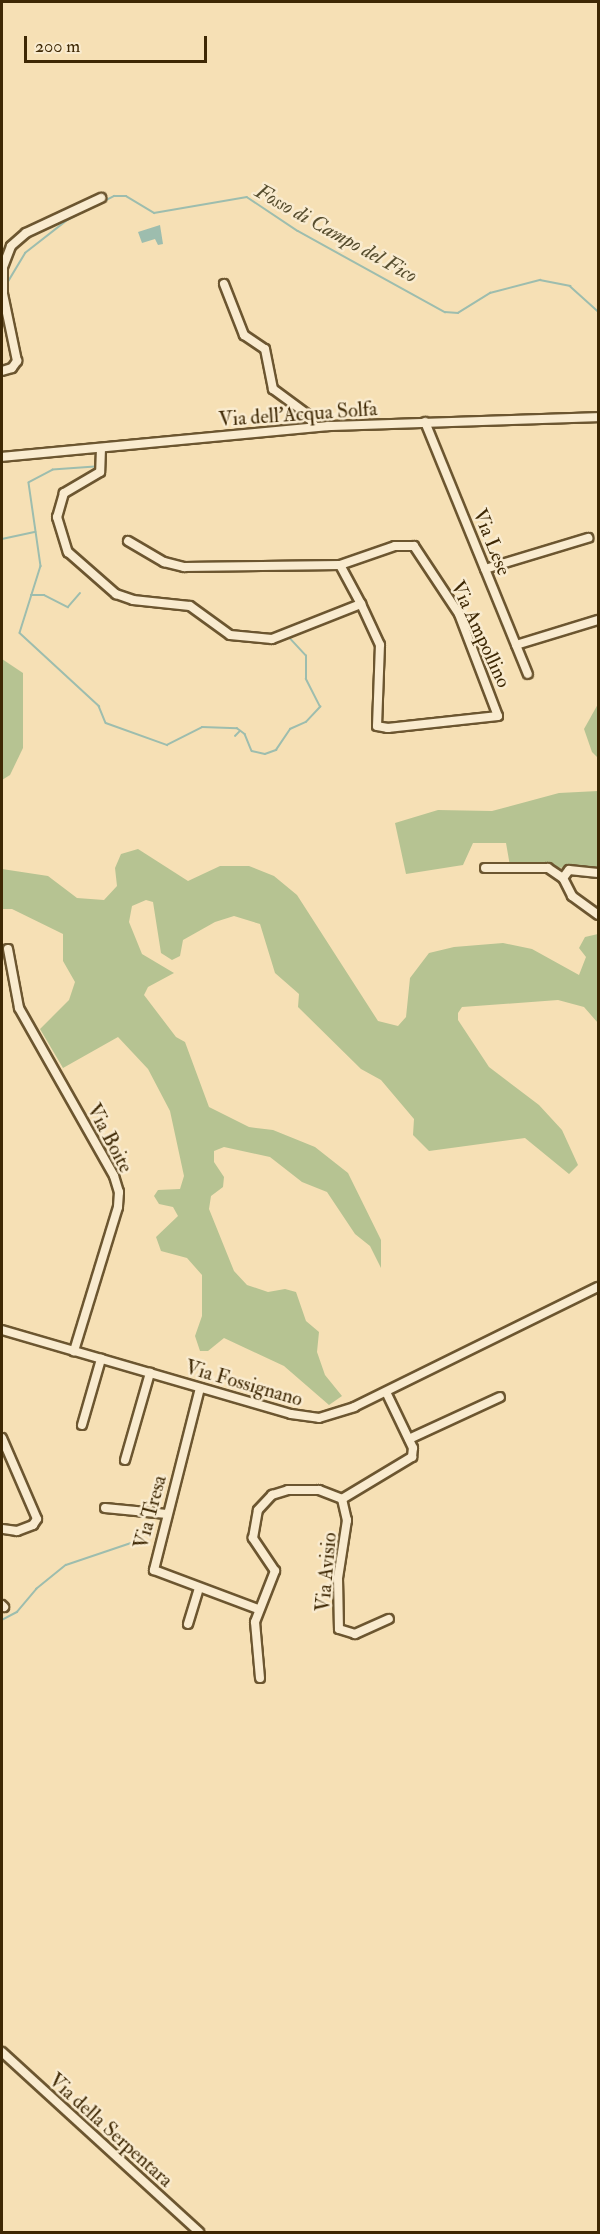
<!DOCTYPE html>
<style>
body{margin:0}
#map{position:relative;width:600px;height:2234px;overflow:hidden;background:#f6e0b5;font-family:"IM FELL Double Pica",serif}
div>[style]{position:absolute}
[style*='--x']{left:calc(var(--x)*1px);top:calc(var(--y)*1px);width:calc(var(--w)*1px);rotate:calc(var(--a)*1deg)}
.green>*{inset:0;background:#b6c392}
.water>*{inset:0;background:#9dbdae}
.stream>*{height:1.5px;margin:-0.75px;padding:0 0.75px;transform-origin:0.75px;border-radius:0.75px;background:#9dbdae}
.roads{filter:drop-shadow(2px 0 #6c5630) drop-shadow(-2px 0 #6c5630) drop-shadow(0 2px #6c5630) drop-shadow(0 -2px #6c5630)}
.minor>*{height:8px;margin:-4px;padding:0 4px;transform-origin:4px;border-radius:4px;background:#f9ebcf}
span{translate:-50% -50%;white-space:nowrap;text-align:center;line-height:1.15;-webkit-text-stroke:5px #f9ebcf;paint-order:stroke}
.street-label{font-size:20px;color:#3e2804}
.water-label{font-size:21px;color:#564d2e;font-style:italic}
.frame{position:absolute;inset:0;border:3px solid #3e2804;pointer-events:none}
.scale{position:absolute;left:24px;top:36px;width:183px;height:27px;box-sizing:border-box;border:3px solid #3e2804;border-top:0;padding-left:8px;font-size:18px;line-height:21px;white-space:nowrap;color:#3e2804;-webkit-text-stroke:4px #f9ebcf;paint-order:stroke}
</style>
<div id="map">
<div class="green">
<i style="clip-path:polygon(2px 659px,23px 673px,23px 748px,10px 775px,2px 780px)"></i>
<i style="clip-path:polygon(598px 704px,598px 758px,592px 752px,584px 729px)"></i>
<i style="clip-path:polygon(598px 791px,598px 869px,510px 866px,506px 843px,473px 843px,463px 865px,406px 874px,395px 823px,438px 810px,492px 811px,559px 793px)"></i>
<i style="clip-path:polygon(138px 849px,188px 881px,220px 866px,249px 866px,274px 876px,297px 895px,378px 1021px,398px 1026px,406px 1017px,410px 978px,429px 953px,454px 947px,503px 943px,532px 949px,579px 975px,586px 957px,579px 948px,585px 937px,598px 934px,598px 1023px,584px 1007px,558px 1000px,462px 1007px,458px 1013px,458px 1020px,489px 1067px,539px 1105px,562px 1130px,578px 1165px,569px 1174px,525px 1138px,429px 1151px,413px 1135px,414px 1119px,381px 1080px,361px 1069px,298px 1007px,299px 994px,275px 973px,260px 924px,234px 916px,215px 922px,183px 940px,180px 956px,172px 960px,161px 953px,153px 902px,146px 900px,132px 906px,129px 922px,142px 954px,174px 973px,148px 987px,144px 995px,176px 1037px,185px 1042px,209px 1107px,249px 1127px,273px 1130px,315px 1147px,348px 1173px,381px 1240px,381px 1268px,370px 1246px,355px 1234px,327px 1192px,302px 1182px,270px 1157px,224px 1147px,214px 1151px,214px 1162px,224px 1177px,223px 1187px,211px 1196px,209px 1209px,234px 1271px,247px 1285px,268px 1292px,285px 1289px,296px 1292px,306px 1321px,319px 1332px,317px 1352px,325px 1375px,342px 1396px,329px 1405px,284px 1366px,224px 1338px,208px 1351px,200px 1351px,195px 1336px,202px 1316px,202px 1275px,187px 1258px,161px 1251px,156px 1237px,178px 1216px,173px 1207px,159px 1204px,154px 1196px,158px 1190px,180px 1189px,184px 1176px,170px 1111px,148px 1069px,118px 1037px,63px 1068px,40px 1029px,69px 1000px,75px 982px,63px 961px,63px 934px,12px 909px,2px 909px,2px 869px,48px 876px,77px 898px,104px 900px,117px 886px,115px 868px,121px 854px)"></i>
</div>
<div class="water">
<i style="clip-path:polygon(160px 225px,163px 244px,158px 245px,155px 239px,142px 243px,138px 232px)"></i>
</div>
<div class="stream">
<i style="--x:6;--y:285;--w:37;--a:-59"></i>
<i style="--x:25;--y:253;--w:52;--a:-38"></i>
<i style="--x:66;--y:221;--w:54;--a:-27.5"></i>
<i style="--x:114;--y:196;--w:12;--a:0"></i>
<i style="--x:126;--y:196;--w:33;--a:31"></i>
<i style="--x:154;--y:213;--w:94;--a:-9.8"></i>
<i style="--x:247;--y:197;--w:61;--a:33.7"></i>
<i style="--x:298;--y:231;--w:168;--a:28.9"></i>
<i style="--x:445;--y:312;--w:13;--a:4"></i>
<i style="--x:458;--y:313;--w:38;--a:-32"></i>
<i style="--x:490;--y:293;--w:52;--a:-14.6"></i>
<i style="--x:540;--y:280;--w:31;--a:11"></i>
<i style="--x:570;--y:286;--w:38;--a:42"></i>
<i style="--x:95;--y:467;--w:42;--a:175.9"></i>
<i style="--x:53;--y:470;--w:27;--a:152"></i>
<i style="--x:29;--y:483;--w:84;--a:81.8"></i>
<i style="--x:41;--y:566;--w:70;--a:107.4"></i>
<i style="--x:20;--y:633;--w:108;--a:42.7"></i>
<i style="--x:99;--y:706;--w:18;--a:68"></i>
<i style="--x:106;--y:723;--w:65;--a:19.8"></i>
<i style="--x:167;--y:745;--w:39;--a:-27"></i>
<i style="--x:202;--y:727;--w:35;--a:2"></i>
<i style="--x:237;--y:728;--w:10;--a:37"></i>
<i style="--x:245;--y:734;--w:18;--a:68"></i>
<i style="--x:252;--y:751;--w:13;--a:13"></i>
<i style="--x:265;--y:754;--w:12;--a:-20"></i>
<i style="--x:276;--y:750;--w:25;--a:-56"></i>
<i style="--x:290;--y:729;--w:17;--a:-24"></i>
<i style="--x:306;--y:722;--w:21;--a:-47"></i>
<i style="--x:320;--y:707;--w:31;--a:-117"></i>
<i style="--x:306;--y:679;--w:23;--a:-90"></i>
<i style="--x:306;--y:656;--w:23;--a:-133"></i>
<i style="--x:2;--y:539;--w:34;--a:-12"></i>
<i style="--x:31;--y:595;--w:13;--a:0"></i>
<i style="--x:44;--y:595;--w:27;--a:27"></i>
<i style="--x:68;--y:607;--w:18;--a:-49"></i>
<i style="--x:235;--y:736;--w:7;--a:-45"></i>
<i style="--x:2;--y:1620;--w:17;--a:-28"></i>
<i style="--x:17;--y:1612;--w:30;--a:-50"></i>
<i style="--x:36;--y:1589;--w:38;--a:-39"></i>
<i style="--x:66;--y:1565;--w:69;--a:-18.7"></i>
</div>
<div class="roads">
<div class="minor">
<i style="--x:224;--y:284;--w:55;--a:68.6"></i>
<i style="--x:244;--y:335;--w:25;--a:34"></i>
<i style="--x:265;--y:349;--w:41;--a:78.7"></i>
<i style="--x:273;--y:389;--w:42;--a:36.3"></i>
<i style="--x:307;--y:414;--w:15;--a:58"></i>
<i style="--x:2;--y:371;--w:10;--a:-17"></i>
<i style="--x:12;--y:368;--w:9;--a:-54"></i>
<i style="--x:17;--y:361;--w:68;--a:-101.8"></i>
<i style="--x:3;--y:294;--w:27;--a:-90"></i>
<i style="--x:3;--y:267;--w:22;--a:-69"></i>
<i style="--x:11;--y:246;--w:20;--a:-41"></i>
<i style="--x:26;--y:233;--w:83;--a:-25"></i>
<i style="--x:425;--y:422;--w:272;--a:67.8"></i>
<i style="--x:101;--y:448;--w:24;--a:92"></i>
<i style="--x:100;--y:472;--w:42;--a:149.7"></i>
<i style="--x:64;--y:493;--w:25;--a:106"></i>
<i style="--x:57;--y:517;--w:37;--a:73"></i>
<i style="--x:68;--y:552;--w:64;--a:41.2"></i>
<i style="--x:116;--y:594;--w:18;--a:19"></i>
<i style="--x:133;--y:600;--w:57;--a:6"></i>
<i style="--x:190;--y:606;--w:49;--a:35.9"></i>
<i style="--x:230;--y:635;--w:42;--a:5.4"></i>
<i style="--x:272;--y:639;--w:96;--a:-21.5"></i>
<i style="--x:361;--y:604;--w:44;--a:-118.3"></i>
<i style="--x:2;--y:457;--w:327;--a:-5.4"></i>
<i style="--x:328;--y:426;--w:270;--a:-1.9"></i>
<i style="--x:128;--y:541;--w:42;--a:30.3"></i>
<i style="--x:164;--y:562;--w:21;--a:14"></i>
<i style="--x:184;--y:567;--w:156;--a:-0.7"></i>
<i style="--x:340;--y:565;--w:58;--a:-19.1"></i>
<i style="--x:395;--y:546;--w:19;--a:0"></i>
<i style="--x:414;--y:546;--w:82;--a:56.5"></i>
<i style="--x:459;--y:614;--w:109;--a:69.1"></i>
<i style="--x:498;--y:716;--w:111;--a:173.8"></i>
<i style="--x:388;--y:728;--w:11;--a:-170"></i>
<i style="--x:377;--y:726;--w:81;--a:-87.9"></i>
<i style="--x:380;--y:645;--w:45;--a:-114.9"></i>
<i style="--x:485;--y:569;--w:108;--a:-16.8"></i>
<i style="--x:516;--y:645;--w:86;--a:-17"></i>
<i style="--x:485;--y:868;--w:63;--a:0"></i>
<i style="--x:548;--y:868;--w:18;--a:34"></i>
<i style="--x:598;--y:873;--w:29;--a:-174"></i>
<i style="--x:569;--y:870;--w:10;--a:127"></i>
<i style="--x:563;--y:878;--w:20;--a:63"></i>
<i style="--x:572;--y:896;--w:32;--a:36"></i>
<i style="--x:8;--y:949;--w:60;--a:79.4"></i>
<i style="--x:19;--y:1008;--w:193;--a:60.5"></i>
<i style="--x:114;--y:1176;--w:17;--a:73"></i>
<i style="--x:119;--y:1192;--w:15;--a:94"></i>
<i style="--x:118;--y:1207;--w:151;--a:107"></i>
<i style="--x:2;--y:1330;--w:301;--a:16.2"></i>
<i style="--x:291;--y:1414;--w:28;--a:8"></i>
<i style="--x:319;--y:1418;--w:37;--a:-17"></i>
<i style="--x:354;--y:1407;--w:272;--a:-26.2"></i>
<i style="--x:200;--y:1388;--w:188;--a:104.2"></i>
<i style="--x:154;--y:1570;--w:111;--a:20.6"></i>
<i style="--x:82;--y:1425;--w:69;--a:-73.9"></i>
<i style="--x:2;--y:1438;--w:88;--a:66.6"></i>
<i style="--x:37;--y:1519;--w:7;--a:124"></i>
<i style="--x:33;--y:1525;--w:17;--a:159"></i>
<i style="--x:17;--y:1531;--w:15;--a:-172"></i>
<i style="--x:409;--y:1439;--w:100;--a:-24.8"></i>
<i style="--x:125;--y:1460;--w:91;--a:-74"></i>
<i style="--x:342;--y:1499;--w:22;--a:77"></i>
<i style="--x:347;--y:1520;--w:59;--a:98.8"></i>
<i style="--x:338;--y:1578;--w:51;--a:88.9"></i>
<i style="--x:339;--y:1629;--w:17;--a:17"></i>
<i style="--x:355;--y:1634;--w:37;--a:-24"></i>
<i style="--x:105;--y:1508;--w:62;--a:5.5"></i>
<i style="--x:2;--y:1605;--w:3;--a:45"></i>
<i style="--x:188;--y:1624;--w:37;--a:-73"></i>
<i style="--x:260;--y:1678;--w:56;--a:-95.1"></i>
<i style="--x:255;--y:1622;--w:55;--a:-68.6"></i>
<i style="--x:275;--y:1571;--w:40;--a:-124"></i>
<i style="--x:253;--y:1538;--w:28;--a:-80"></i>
<i style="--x:258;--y:1510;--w:21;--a:-47"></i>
<i style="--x:272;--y:1495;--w:17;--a:-17"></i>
<i style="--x:288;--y:1490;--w:31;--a:0"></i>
<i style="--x:319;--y:1490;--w:25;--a:21"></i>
<i style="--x:342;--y:1499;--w:82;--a:-31"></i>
<i style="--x:412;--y:1457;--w:9;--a:-84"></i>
<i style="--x:413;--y:1448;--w:62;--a:-115.7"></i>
<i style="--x:2;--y:2052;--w:267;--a:42.4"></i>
</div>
</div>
<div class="street-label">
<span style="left:298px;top:414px;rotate:-4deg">Via dell'Acqua Solfa</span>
<span style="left:492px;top:542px;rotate:68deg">Via Lese</span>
<span style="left:481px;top:634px;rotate:65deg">Via Ampollino</span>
<span style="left:110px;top:1138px;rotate:62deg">Via Boite</span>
<span style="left:244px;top:1383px;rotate:16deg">Via Fossignano</span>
<span style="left:150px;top:1512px;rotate:-75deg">Via Tresa</span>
<span style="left:326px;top:1572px;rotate:-85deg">Via Avisio</span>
<span style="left:111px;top:2130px;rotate:42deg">Via della Serpentara</span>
</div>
<div class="water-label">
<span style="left:336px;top:234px;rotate:29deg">Fosso di Campo del Fico</span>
</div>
<div class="frame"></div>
<div class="scale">200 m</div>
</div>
